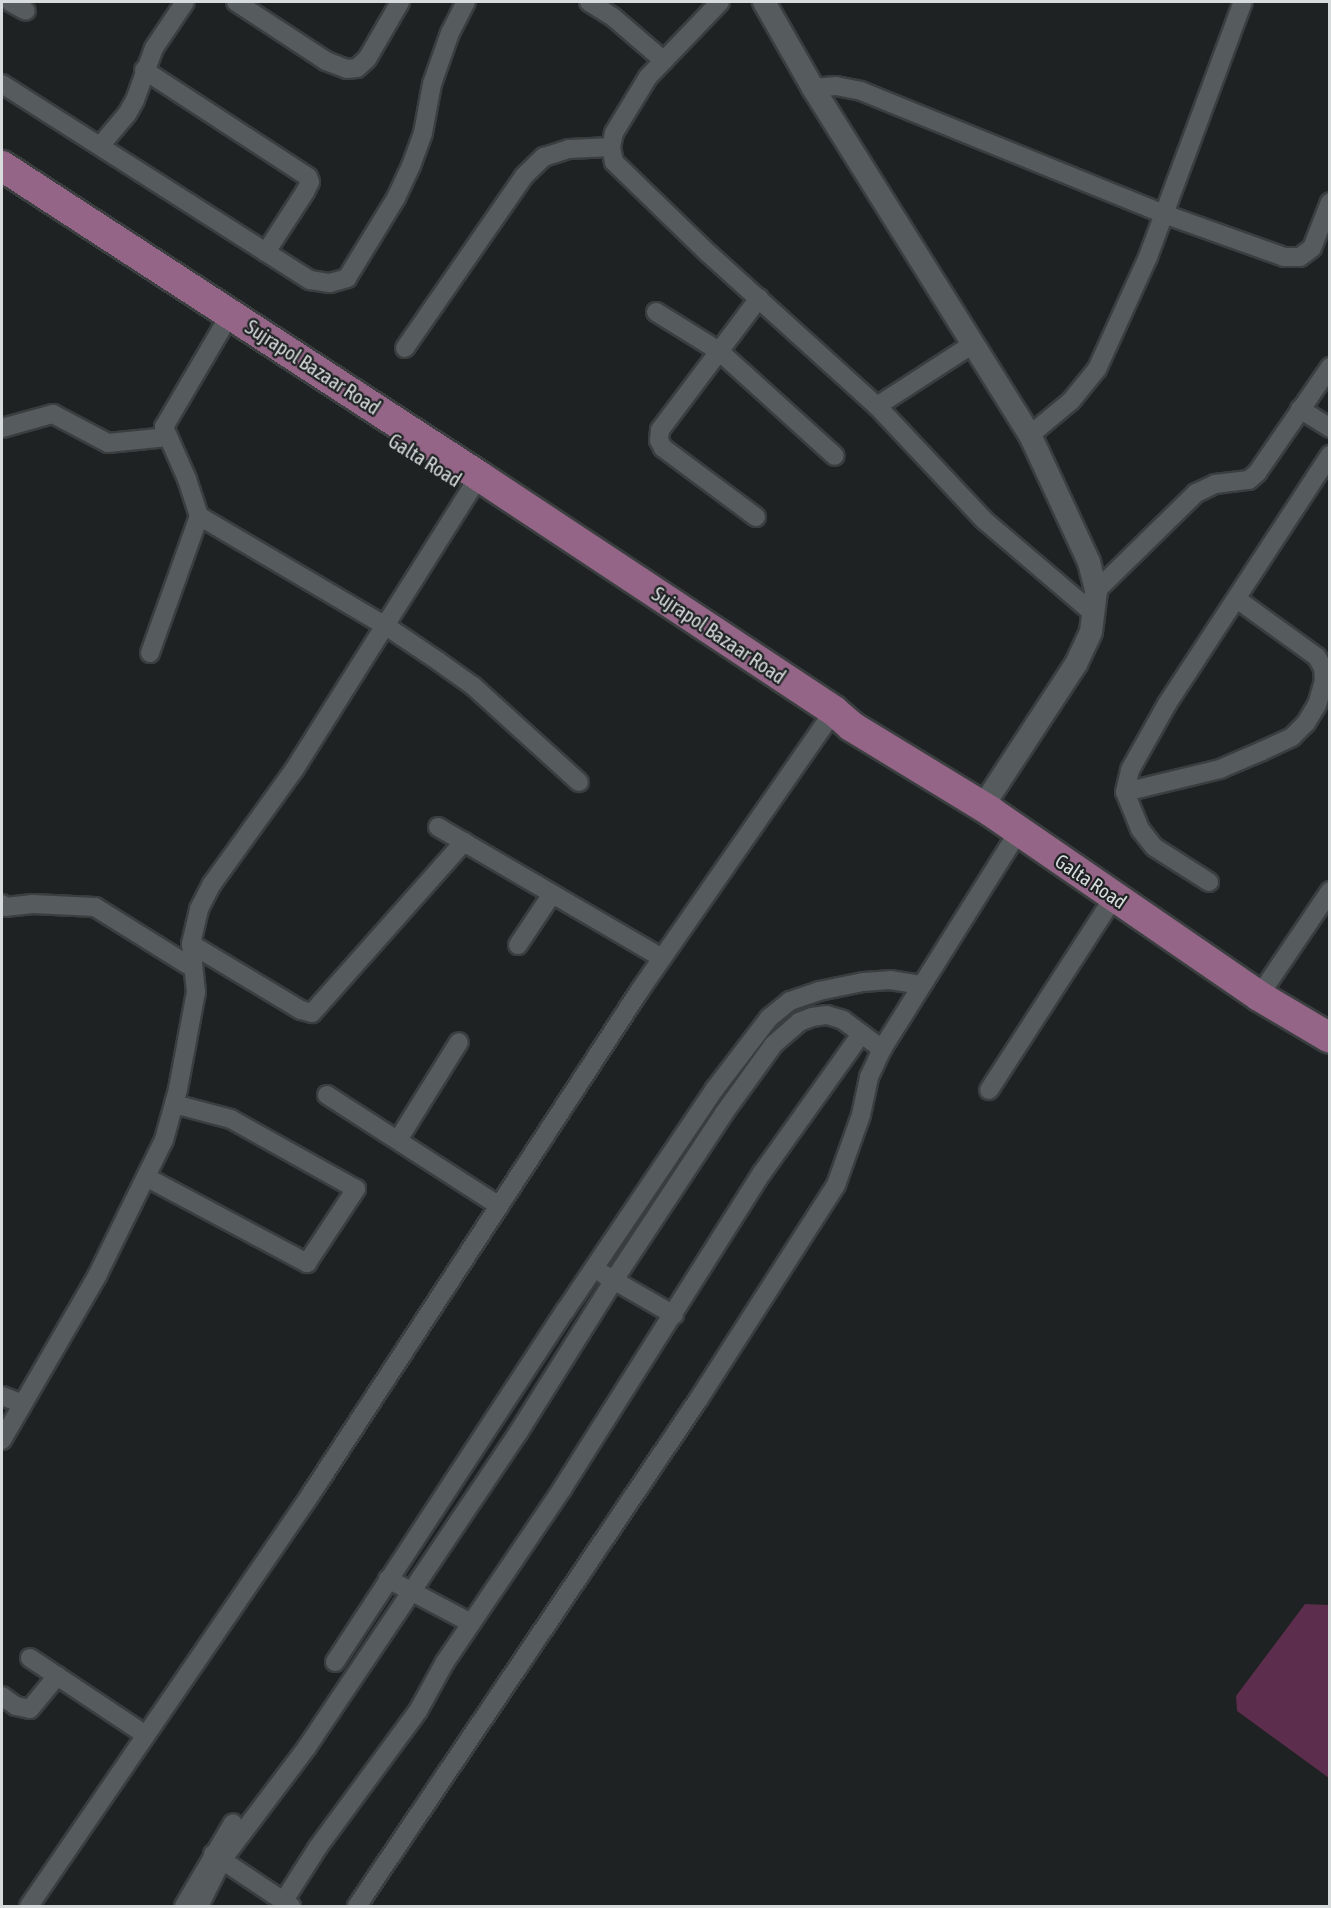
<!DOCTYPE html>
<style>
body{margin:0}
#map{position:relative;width:1331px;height:1908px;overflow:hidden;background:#1e2223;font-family:"Asap Condensed",sans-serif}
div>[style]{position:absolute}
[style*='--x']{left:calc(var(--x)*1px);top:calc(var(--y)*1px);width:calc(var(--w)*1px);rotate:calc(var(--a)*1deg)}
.green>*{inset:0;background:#5c2d4c}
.roads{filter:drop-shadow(2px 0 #3a3e3f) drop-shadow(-2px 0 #3a3e3f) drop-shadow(0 2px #3a3e3f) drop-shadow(0 -2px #3a3e3f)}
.minor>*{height:18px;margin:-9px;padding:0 9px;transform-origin:9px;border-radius:9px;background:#565b5d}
.tertiary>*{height:22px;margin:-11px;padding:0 11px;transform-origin:11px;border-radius:11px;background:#565b5d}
.primary>*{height:30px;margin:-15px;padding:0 15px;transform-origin:15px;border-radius:15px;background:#946586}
span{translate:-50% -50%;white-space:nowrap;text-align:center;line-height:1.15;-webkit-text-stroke:4.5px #1e2223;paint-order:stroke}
.street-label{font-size:20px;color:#d8dbdc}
.frame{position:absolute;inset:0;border:3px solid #d8dbdc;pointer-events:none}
</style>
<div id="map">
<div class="green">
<i style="clip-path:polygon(1305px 1604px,1329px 1605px,1329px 1778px,1237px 1711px,1236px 1696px)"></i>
</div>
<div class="roads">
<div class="minor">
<i style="--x:10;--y:2;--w:18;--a:29"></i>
<i style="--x:236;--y:2;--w:108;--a:33.2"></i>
<i style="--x:326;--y:61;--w:22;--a:21"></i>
<i style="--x:347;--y:69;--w:10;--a:-6"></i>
<i style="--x:357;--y:68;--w:13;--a:-42"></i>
<i style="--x:367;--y:59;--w:66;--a:-59.9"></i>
<i style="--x:589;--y:2;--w:28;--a:32"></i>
<i style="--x:613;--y:17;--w:67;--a:40.8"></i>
<i style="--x:720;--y:2;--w:104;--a:133.8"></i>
<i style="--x:648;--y:77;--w:66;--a:121.3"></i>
<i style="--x:614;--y:133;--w:14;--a:102"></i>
<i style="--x:611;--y:147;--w:15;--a:79"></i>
<i style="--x:614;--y:162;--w:131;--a:44.1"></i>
<i style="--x:708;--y:253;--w:228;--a:42.2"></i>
<i style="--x:877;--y:406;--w:156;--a:46.8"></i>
<i style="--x:984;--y:520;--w:145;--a:40.5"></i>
<i style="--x:144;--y:70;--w:196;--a:33.1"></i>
<i style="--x:308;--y:177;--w:5;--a:68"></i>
<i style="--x:310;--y:182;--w:11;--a:117"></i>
<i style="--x:305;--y:192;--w:72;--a:123"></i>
<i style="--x:2;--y:84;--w:365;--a:32.5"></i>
<i style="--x:310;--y:280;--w:20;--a:9"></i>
<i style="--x:330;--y:283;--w:18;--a:-16"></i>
<i style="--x:347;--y:278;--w:94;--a:-58.5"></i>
<i style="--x:396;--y:198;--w:35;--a:-65"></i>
<i style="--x:411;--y:166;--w:35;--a:-70"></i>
<i style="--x:423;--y:133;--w:50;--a:-79.6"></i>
<i style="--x:432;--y:84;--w:54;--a:-70.6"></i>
<i style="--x:450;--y:33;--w:35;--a:-63"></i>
<i style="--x:813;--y:88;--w:23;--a:-5"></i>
<i style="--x:836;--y:86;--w:25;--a:11"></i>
<i style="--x:861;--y:91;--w:327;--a:22.1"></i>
<i style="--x:1164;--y:214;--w:127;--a:19.7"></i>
<i style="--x:1284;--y:257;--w:16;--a:0"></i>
<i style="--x:1300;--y:257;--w:15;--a:-37"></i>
<i style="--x:1312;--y:248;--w:49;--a:-68.6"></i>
<i style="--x:100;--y:146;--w:42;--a:-49.8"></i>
<i style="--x:127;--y:114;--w:16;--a:-60"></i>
<i style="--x:135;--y:100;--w:55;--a:-69.9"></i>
<i style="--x:154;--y:48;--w:55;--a:-56"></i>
<i style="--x:656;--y:312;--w:74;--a:31.8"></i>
<i style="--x:719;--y:351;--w:156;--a:42.2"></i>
<i style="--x:405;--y:348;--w:209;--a:-55.3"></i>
<i style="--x:524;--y:176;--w:28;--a:-44"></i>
<i style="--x:544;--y:157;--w:26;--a:-18"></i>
<i style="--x:569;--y:149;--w:42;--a:-2.7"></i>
<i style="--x:877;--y:406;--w:114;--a:-32.9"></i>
<i style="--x:1300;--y:409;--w:36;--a:32"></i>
<i style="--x:2;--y:428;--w:53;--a:-15.4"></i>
<i style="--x:53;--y:414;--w:62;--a:27.8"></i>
<i style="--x:108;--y:443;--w:60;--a:-5.7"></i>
<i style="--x:1030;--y:435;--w:53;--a:-39.7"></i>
<i style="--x:1071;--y:401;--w:41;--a:-50.9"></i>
<i style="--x:1097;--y:369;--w:123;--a:-65.5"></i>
<i style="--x:1148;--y:257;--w:272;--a:-69.6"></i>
<i style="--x:199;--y:516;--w:217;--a:30.5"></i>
<i style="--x:386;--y:626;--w:63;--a:33.9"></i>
<i style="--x:438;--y:661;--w:43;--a:35.5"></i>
<i style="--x:473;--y:686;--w:143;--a:42.2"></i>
<i style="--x:756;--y:517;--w:116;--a:-143.4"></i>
<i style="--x:663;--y:448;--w:9;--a:-117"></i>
<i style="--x:659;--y:440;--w:10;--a:-84"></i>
<i style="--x:660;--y:430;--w:165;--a:-53.1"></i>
<i style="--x:1096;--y:591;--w:140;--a:-44.4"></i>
<i style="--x:1196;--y:493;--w:21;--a:-25"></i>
<i style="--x:1215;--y:484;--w:34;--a:-7"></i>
<i style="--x:1249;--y:480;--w:11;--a:-41"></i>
<i style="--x:1257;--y:473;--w:129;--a:-55.4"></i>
<i style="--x:150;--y:653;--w:145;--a:-70.3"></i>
<i style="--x:199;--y:516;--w:39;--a:-108"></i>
<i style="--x:187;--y:479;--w:57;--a:-113.9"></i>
<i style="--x:164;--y:427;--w:113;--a:-59.6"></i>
<i style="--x:1125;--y:792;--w:98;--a:-13.6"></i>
<i style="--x:1220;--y:769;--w:46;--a:-23.2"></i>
<i style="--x:1262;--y:751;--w:33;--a:-25"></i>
<i style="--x:1292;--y:737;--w:20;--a:-45"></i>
<i style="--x:1306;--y:723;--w:21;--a:-59"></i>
<i style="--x:1317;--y:705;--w:25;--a:-74"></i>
<i style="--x:1324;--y:681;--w:13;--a:-94"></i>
<i style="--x:1323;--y:668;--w:13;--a:-119"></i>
<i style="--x:1317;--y:657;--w:99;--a:-144.1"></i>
<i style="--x:438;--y:827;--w:259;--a:30.3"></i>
<i style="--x:1209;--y:882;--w:65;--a:-147.5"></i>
<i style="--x:1154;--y:847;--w:23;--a:-128"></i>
<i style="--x:1140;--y:829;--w:40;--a:-112"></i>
<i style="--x:1125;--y:792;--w:23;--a:-77"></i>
<i style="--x:1130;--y:770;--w:76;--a:-60.7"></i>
<i style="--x:1167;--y:704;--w:298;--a:-56.8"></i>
<i style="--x:2;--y:904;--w:4;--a:45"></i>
<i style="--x:5;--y:907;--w:28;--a:-6"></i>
<i style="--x:33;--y:904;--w:62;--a:2.8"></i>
<i style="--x:95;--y:907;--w:115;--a:31.9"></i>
<i style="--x:191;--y:944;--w:128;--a:31"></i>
<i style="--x:301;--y:1010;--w:11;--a:15"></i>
<i style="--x:312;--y:1013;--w:229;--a:-48.4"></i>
<i style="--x:518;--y:945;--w:61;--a:-56.3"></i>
<i style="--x:1259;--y:996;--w:127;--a:-55.9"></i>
<i style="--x:989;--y:1090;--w:230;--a:-57.1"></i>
<i style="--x:327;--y:1095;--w:205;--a:32.8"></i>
<i style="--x:398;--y:1140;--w:115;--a:-58.1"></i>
<i style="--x:146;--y:1177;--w:183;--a:28.1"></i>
<i style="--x:307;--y:1263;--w:89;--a:-56.5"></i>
<i style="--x:356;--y:1189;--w:143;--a:-150.8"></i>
<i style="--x:231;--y:1119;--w:59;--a:-165.3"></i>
<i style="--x:603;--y:1274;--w:82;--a:30"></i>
<i style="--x:2;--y:1396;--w:22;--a:21"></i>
<i style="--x:2;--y:1440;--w:190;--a:-59.9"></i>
<i style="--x:97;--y:1276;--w:152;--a:-63.8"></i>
<i style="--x:164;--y:1140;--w:53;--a:-74.6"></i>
<i style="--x:178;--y:1089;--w:99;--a:-79.5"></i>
<i style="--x:196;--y:992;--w:48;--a:-95.9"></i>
<i style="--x:191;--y:944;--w:36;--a:-77"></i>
<i style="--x:199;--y:909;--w:28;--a:-63"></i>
<i style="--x:212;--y:884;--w:140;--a:-54.3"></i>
<i style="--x:294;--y:770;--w:332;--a:-57.8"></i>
<i style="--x:388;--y:1579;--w:94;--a:27.9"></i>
<i style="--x:30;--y:1658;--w:139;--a:33.6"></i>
<i style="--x:335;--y:1662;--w:420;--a:-56.8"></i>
<i style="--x:565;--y:1311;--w:267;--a:-56"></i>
<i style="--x:714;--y:1090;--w:91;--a:-52.6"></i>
<i style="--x:769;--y:1018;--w:27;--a:-39"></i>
<i style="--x:790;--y:1001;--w:31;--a:-19"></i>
<i style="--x:819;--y:991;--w:45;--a:-11.6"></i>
<i style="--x:863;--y:982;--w:27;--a:-4"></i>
<i style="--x:890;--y:980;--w:31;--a:9"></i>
<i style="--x:2;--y:1696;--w:17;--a:36"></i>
<i style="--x:16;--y:1706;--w:14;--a:12"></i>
<i style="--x:30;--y:1709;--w:43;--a:-50.7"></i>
<i style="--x:213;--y:1854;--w:94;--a:33.7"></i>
<i style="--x:283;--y:1902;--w:65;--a:-57.5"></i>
<i style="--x:318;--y:1847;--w:169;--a:-53.7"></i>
<i style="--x:418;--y:1711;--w:56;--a:-61.1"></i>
<i style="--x:445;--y:1662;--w:209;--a:-55.9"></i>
<i style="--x:562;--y:1489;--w:374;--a:-57.7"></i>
<i style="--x:762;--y:1173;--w:171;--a:-54.5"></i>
<i style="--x:29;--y:1906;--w:499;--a:-55.6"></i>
<i style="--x:311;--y:1494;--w:602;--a:-56.86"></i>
<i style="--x:640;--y:990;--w:340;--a:-55.2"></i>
<i style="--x:184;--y:1906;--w:96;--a:-59.4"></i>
<i style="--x:199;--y:1906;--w:51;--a:-63.4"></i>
<i style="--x:222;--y:1860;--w:141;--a:-53"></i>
<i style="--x:307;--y:1747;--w:378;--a:-56.1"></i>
<i style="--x:518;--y:1433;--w:181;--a:-57.9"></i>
<i style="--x:614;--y:1280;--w:200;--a:-56.6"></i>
<i style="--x:724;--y:1113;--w:85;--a:-54.1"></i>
<i style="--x:774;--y:1044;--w:33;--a:-41"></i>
<i style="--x:799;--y:1022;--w:14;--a:-21"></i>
<i style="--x:812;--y:1017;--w:15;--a:-8"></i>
<i style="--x:827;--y:1015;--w:17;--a:17"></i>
<i style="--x:843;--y:1020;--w:49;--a:36.6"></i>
<i style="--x:357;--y:1906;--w:610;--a:-56.02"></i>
<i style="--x:698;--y:1400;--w:255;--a:-57.3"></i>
<i style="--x:836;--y:1185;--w:74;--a:-70.3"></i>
<i style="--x:861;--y:1115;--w:39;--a:-78"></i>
<i style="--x:869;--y:1077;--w:31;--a:-65"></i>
<i style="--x:882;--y:1049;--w:257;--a:-57.9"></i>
</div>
<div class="tertiary">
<i style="--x:764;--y:2;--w:99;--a:60.3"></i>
<i style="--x:813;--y:88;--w:409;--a:58"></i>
<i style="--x:1030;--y:435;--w:140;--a:65.1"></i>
<i style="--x:1089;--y:562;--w:30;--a:76"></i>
<i style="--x:1096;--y:591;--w:41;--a:97"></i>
<i style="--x:1091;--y:632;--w:35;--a:115"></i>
<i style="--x:1076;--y:664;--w:170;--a:123.2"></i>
</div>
<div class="primary">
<i style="--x:2;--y:166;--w:569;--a:33.02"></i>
<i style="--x:479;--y:476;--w:426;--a:33.5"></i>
<i style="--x:834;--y:711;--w:23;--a:41"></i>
<i style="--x:851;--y:726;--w:163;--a:31.4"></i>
<i style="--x:990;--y:811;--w:326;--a:34.5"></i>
<i style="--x:1259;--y:996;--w:82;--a:30.6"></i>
</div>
</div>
<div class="street-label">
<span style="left:313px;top:367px;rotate:33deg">Sujrapol Bazaar Road</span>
<span style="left:425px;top:460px;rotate:32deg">Galta Road</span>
<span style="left:719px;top:635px;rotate:34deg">Sujrapol Bazaar Road</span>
<span style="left:1091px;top:881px;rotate:34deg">Galta Road</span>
</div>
<div class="frame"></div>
</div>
